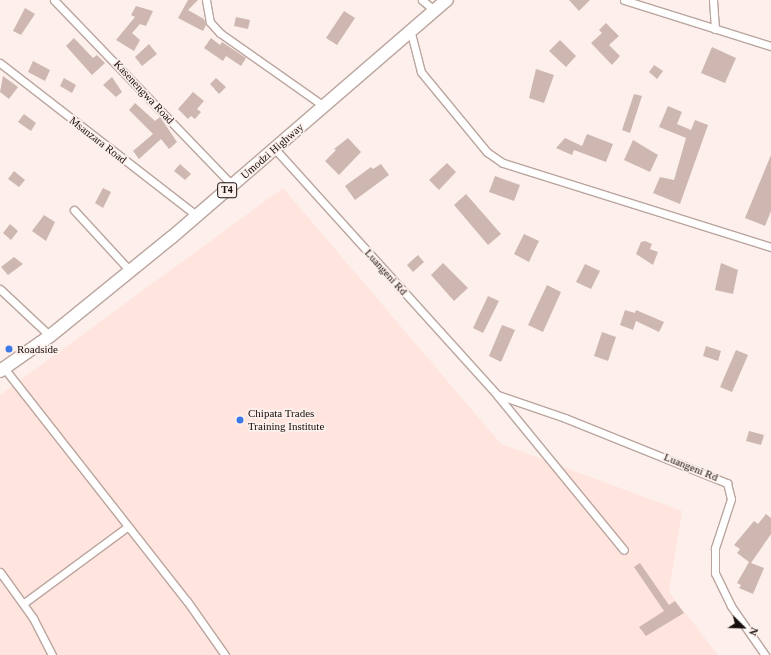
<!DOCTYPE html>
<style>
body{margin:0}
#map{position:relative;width:771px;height:655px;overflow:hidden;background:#fdefeb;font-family:Georgia,serif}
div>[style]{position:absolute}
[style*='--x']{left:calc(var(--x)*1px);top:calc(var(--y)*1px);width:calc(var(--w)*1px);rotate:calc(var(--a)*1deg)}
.built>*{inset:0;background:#ffe5de}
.building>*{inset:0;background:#ceb7b1}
.roads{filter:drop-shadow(1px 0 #bba59f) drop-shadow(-1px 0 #bba59f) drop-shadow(0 1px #bba59f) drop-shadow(0 -1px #bba59f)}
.minor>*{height:7px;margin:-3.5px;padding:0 3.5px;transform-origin:3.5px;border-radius:3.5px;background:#fff}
.trunk>*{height:12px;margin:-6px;padding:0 6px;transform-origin:6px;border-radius:6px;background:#fff}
.dots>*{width:11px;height:11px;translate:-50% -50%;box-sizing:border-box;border:2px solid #fdefeb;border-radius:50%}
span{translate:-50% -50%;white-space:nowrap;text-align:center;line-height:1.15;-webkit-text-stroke:3.5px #fdefeb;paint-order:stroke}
.shield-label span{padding:1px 3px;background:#fdefeb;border:1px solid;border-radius:3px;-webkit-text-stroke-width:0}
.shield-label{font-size:10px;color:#160f0d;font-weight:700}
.street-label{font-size:11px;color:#160f0d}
.poi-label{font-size:11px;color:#160f0d}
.left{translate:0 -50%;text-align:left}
.north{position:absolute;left:723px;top:607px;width:40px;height:40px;-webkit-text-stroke:3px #fdefeb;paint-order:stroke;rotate:113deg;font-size:11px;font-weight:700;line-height:16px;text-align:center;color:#160f0d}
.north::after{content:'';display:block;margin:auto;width:14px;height:18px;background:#160f0d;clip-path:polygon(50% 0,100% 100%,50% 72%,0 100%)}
</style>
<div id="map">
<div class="built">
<i style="clip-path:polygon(283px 188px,501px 444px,682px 511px,669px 592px,718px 655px,0 655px,0 395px)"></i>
</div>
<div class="building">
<i style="clip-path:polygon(188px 0,198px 0,188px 10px,204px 19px,206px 25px,203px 31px,178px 18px)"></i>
<i style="clip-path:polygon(569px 0,590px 0,579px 11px)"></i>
<i style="clip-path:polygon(136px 6px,153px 11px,146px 26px,140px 24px,132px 33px,140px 40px,134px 51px,116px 40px,135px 17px,131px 15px)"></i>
<i style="clip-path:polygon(25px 8px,35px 14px,21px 35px,13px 31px)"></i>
<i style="clip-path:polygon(344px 11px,355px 18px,337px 45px,326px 38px)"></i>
<i style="clip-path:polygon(236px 17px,250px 20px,248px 29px,234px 26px)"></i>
<i style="clip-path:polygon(606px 23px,619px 36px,609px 45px,620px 56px,612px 65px,591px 43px,602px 33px,599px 30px)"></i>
<i style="clip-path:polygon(74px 38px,93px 58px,97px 55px,105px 63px,92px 75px,66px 46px)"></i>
<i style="clip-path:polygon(211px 38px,220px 45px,222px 42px,246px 58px,241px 66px,226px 56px,223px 61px,204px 48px)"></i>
<i style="clip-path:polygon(560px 40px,576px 56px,566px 67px,549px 51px)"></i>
<i style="clip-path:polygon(149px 44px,157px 54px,142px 66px,135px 57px)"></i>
<i style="clip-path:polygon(712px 47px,736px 58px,725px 83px,701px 73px)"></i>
<i style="clip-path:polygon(33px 61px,50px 70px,45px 81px,28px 72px)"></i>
<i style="clip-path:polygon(654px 65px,663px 71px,657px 79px,649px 72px)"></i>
<i style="clip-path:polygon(536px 69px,554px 75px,544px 103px,529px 98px)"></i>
<i style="clip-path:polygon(3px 76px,18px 87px,9px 99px,0 92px)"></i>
<i style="clip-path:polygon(112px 77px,122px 92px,116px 97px,103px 85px)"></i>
<i style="clip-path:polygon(64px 78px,76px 85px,72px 93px,60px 86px)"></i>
<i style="clip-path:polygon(216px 78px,226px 87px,219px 94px,210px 84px)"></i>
<i style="clip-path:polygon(193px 92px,204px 101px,197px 109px,201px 112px,195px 119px,191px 116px,188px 119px,178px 109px)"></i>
<i style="clip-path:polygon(634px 94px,642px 96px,630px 133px,622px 130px)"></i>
<i style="clip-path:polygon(135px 103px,155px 121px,160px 117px,177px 142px,169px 149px,161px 139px,139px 159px,133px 151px,153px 134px,129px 110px)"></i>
<i style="clip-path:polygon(668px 106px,682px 112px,677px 124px,691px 130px,695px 120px,708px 125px,680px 204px,653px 193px,660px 177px,674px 180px,686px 138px,659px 127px)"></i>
<i style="clip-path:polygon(24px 114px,36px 123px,31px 131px,18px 122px)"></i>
<i style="clip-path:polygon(587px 134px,613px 144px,606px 162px,574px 150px,572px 155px,556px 148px,565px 138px,582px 146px)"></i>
<i style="clip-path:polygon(348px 138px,361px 152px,339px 175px,325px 161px,336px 150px,334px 149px)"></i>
<i style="clip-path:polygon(633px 140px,658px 155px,650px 172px,624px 160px)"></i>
<i style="clip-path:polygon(771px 155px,771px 211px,765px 226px,745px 218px)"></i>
<i style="clip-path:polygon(447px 163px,456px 172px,439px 190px,429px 180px)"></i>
<i style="clip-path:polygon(180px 164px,191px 174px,185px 180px,174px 171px)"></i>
<i style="clip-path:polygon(381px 164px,389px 175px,355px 200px,345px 186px,371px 167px,373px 169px)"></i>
<i style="clip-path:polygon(14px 171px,25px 180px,19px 187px,8px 179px)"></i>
<i style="clip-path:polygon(495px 176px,520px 185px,514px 201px,489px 192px)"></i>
<i style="clip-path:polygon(103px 188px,111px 192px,103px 208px,95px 203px)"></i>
<i style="clip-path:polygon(466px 194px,501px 234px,488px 245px,454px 205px)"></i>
<i style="clip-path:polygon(44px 215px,55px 222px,46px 241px,32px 231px)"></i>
<i style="clip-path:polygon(10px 224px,18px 231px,11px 240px,3px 233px)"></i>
<i style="clip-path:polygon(524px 234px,539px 241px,529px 262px,514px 254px)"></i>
<i style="clip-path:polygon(645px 241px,652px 244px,650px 249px,658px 252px,653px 265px,636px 254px,641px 242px)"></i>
<i style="clip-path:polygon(418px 255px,424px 262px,413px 272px,407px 265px)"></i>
<i style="clip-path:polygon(14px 257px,23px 264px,8px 275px,1px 267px)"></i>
<i style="clip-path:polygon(443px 263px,468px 288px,454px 301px,431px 275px)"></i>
<i style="clip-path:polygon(721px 263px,738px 270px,733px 294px,715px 290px)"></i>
<i style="clip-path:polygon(585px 264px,600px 271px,591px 289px,576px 282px)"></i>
<i style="clip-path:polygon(547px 285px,561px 292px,543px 332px,528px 325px)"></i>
<i style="clip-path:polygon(488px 296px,499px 301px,483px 333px,473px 328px)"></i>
<i style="clip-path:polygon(625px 310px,635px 313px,636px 310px,664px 322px,659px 332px,636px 321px,633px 330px,620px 325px)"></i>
<i style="clip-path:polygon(502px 325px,515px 330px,501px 362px,489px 356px)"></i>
<i style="clip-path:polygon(602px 332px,616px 337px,608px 361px,594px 356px)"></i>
<i style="clip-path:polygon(706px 346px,721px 351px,718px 361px,703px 356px)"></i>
<i style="clip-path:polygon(736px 350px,748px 355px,732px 392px,720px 387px)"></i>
<i style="clip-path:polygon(749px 431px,764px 435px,761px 445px,746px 441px)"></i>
<i style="clip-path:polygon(766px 514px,771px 518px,771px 534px,751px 563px,764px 568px,753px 594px,739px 588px,741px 585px,737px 583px,749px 562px,737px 553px,740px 549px,734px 545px,754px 521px,758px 524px)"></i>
<i style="clip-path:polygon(640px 563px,669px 605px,675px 601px,684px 613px,646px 636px,639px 627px,664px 611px,634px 567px)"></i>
</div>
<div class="roads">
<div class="minor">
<i style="--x:54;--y:0;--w:257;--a:46.1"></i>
<i style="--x:206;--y:0;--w:22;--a:80"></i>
<i style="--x:210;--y:22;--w:15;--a:48"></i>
<i style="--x:220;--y:33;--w:127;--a:35.1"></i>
<i style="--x:422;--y:0;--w:17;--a:40"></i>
<i style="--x:624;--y:0;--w:154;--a:17.4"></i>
<i style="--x:713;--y:0;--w:29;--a:86"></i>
<i style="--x:411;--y:33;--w:40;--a:75.6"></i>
<i style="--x:421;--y:72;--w:104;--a:50.5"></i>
<i style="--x:487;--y:152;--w:19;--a:35"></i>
<i style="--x:503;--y:163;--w:281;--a:17.4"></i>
<i style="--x:0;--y:63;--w:249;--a:37.8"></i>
<i style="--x:275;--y:149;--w:331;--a:47.9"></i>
<i style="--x:497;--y:395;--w:200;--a:50.7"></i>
<i style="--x:74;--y:210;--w:83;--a:47.4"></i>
<i style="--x:0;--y:289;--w:69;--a:43.2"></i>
<i style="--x:4;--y:368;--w:296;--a:51.9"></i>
<i style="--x:187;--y:601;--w:66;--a:54.9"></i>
<i style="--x:498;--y:395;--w:71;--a:18.9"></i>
<i style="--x:565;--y:418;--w:175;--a:21.9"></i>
<i style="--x:727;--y:483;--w:16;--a:76"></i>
<i style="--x:731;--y:499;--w:52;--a:108.1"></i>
<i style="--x:715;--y:548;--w:25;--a:90"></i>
<i style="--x:715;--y:573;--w:37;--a:64"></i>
<i style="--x:731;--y:606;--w:60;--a:55.2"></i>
<i style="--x:0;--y:572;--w:57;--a:54.3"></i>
<i style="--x:33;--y:618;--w:42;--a:62.8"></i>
<i style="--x:24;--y:603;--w:128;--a:-36.4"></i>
</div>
<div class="trunk">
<i style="--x:0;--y:371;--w:61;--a:-35"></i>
<i style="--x:50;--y:336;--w:157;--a:-39.1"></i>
<i style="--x:172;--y:237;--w:363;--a:-40.8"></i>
</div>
</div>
<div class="dots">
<i style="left:9px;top:349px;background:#3c79e8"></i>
<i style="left:240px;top:420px;background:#3c79e8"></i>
</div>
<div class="shield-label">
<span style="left:227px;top:190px">T4</span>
</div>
<div class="street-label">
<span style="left:144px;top:92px;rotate:47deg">Kasenengwa Road</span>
<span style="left:98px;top:140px;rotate:38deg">Msanzara Road</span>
<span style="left:272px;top:151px;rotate:-41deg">Umodzi Highway</span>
<span style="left:386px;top:272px;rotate:48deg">Luangeni Rd</span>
<span style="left:691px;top:467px;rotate:22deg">Luangeni Rd</span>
</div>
<div class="poi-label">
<span class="left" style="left:17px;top:349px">Roadside</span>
<span class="left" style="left:248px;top:420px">Chipata Trades<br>Training Institute</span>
</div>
<div class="north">N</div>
</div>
